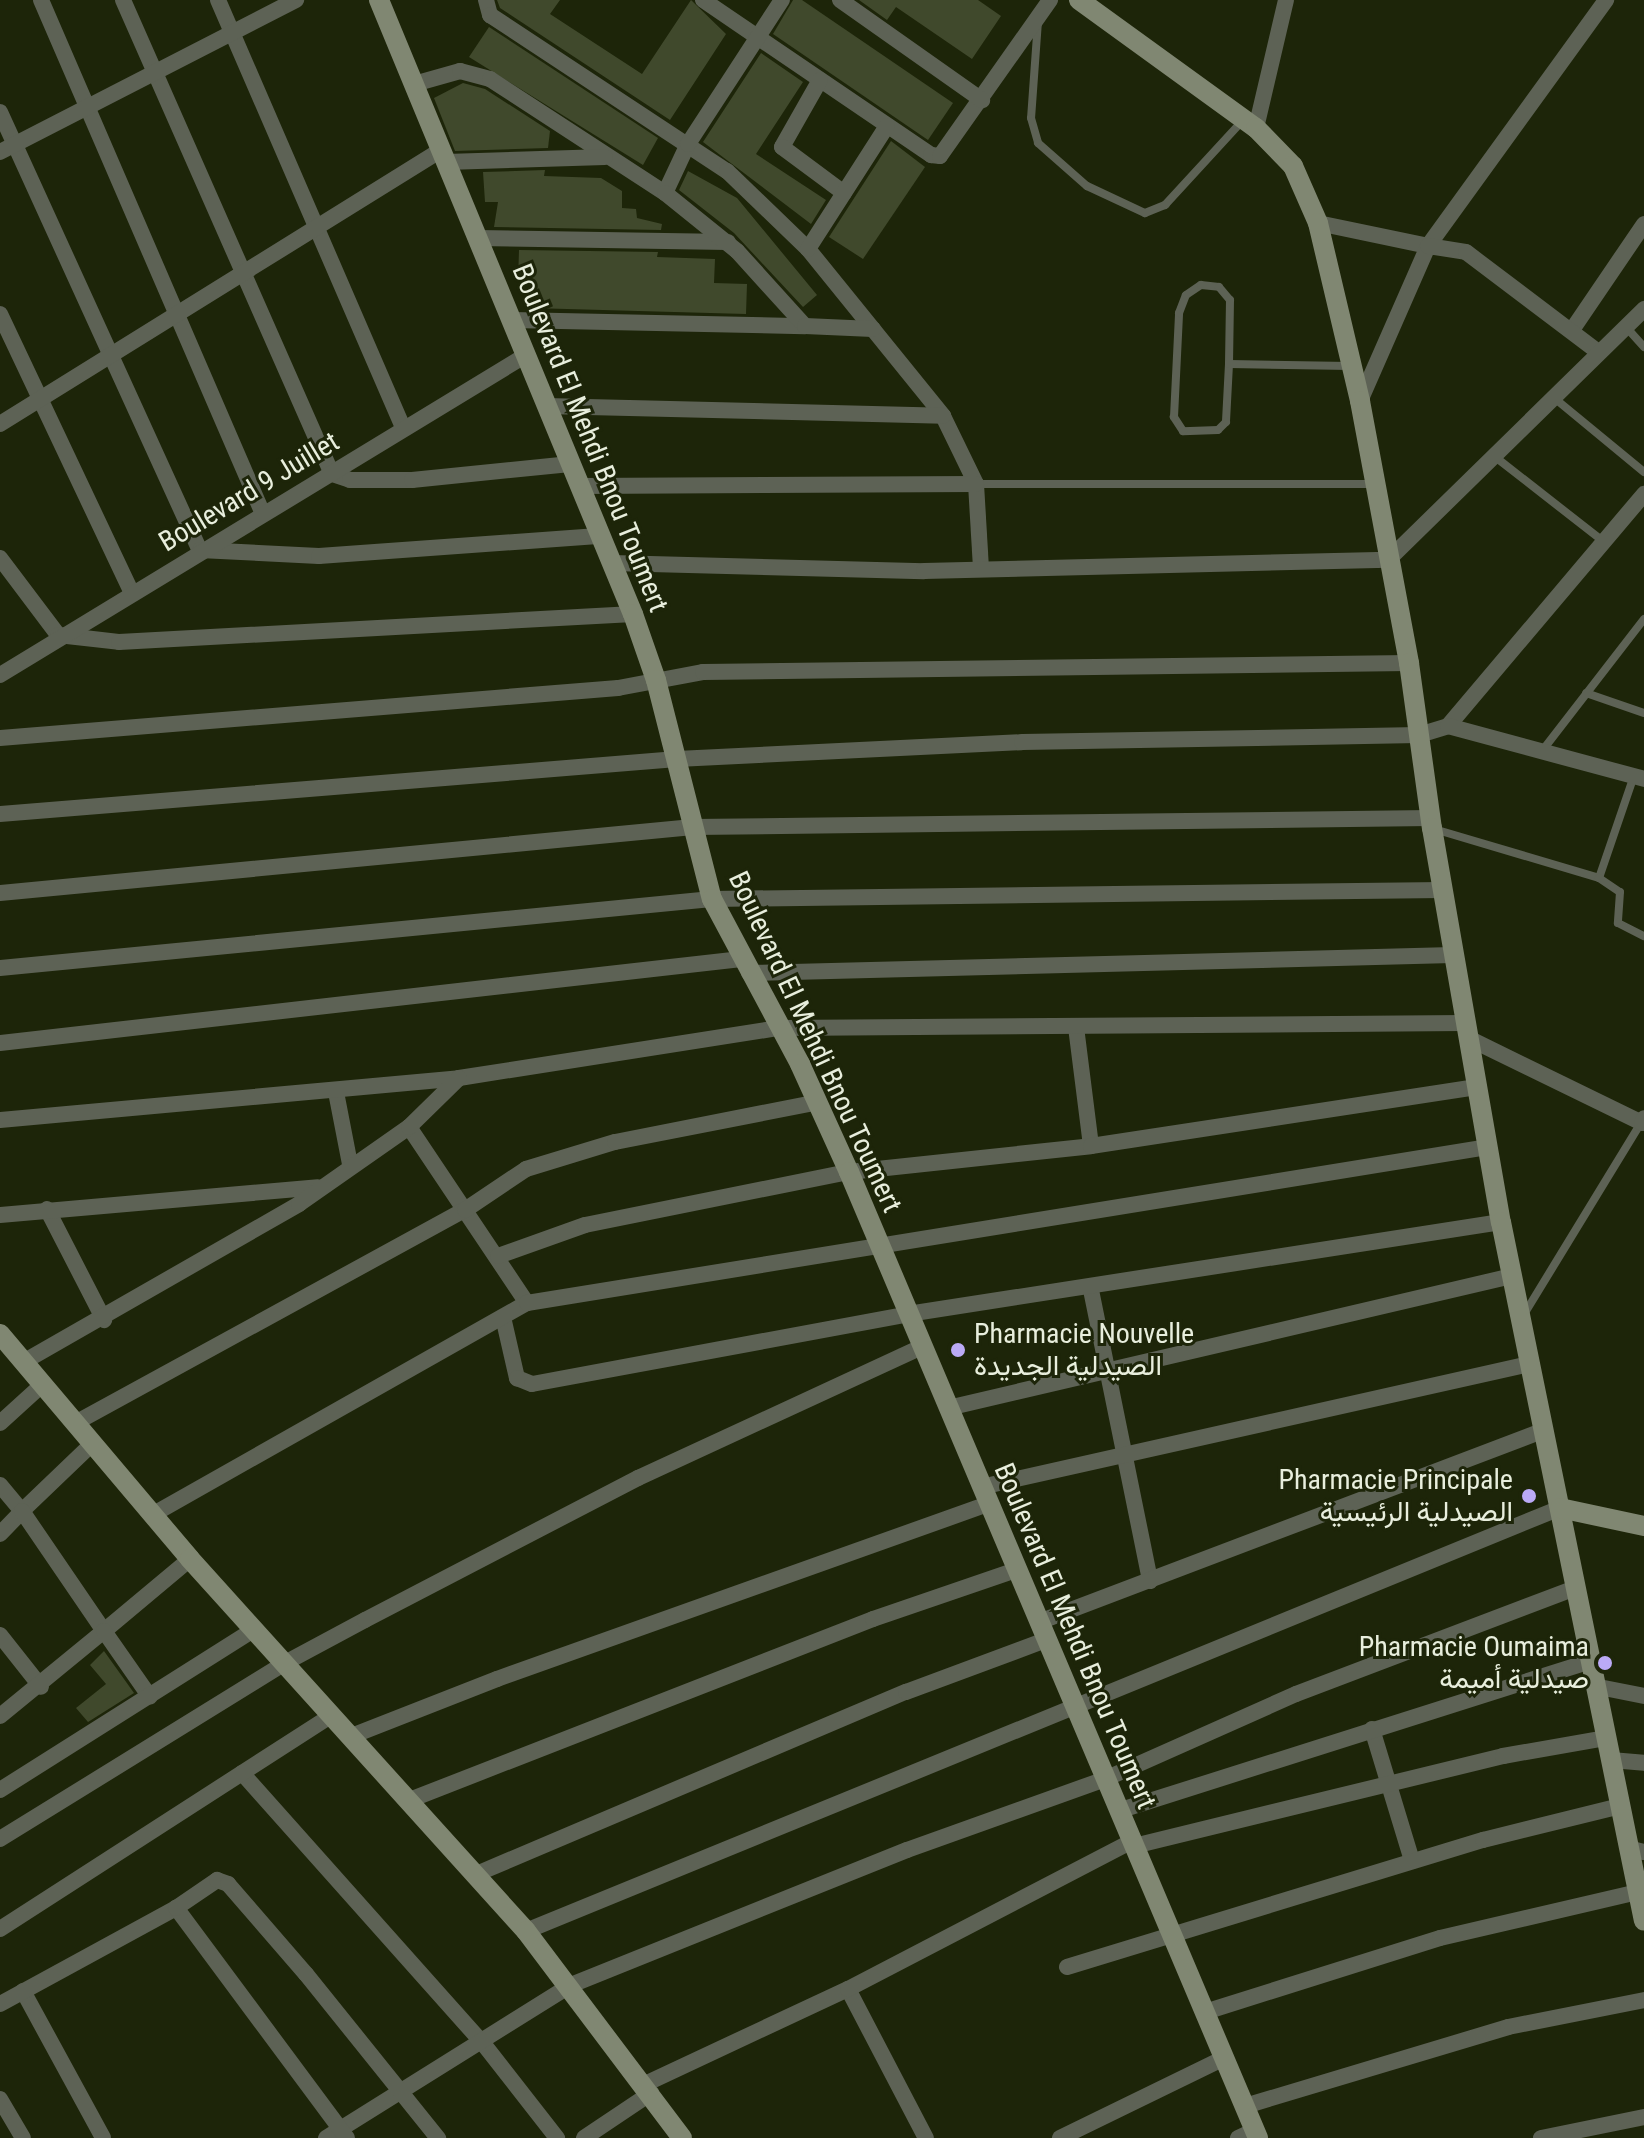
<!DOCTYPE html>
<meta charset="utf-8">
<style>
body{margin:0}
#map{position:relative;width:1644px;height:2138px;overflow:hidden;background:#1d2509;font-family:"Roboto Condensed",Vazirmatn,sans-serif}
div>[style]{position:absolute}
[style*='--x']{left:calc(var(--x)*1px);top:calc(var(--y)*1px);width:calc(var(--w)*1px);rotate:calc(var(--a)*1deg)}
.building>*{inset:0;background:#40492c}
.lane>*{height:8px;margin:-4px;padding:0 4px;transform-origin:4px;border-radius:4px;background:#5d6255}
.street>*{height:16px;margin:-8px;padding:0 8px;transform-origin:8px;border-radius:8px;background:#5d6255}
.secondary>*{height:20px;margin:-10px;padding:0 10px;transform-origin:10px;border-radius:10px;background:#808772}
.dots>*{width:22px;height:22px;translate:-50% -50%;box-sizing:border-box;border:4px solid #1d2509;border-radius:50%}
span{translate:-50% -50%;white-space:nowrap;text-align:center;line-height:1.15;-webkit-text-stroke:6px #1d2509;paint-order:stroke}
.street-label{font-size:28px;color:#e8eedd}
.poi-label{font-size:28px;color:#e8eedd}
.left{translate:0 -50%;text-align:left}
.right{translate:-100% -50%;text-align:right}
</style>
<div id="map">
<div class="building">
<i style="clip-path:polygon(497px 0,560px 0,550px 14px,642px 74px,691px 0,726px 34px,670px 120px,500px 8px)"></i>
<i style="clip-path:polygon(793px 0,802px 0,953px 103px,928px 140px,773px 34px)"></i>
<i style="clip-path:polygon(859px 0,978px 0,1001px 16px,972px 59px,896px 7px,887px 20px)"></i>
<i style="clip-path:polygon(489px 27px,658px 138px,643px 165px,469px 57px)"></i>
<i style="clip-path:polygon(761px 53px,803px 82px,756px 154px,826px 200px,811px 224px,703px 142px)"></i>
<i style="clip-path:polygon(463px 83px,485px 89px,550px 131px,548px 148px,455px 151px,434px 98px)"></i>
<i style="clip-path:polygon(891px 141px,925px 167px,863px 259px,829px 237px)"></i>
<i style="clip-path:polygon(545px 170px,544px 176px,601px 178px,622px 191px,622px 208px,636px 209px,637px 218px,662px 224px,661px 230px,494px 227px,498px 202px,485px 202px,483px 172px)"></i>
<i style="clip-path:polygon(688px 171px,737px 198px,817px 295px,803px 307px,734px 233px,679px 190px)"></i>
<i style="clip-path:polygon(519px 250px,658px 252px,657px 257px,715px 259px,714px 283px,747px 284px,746px 314px,531px 308px,532px 282px,518px 282px)"></i>
<i style="clip-path:polygon(104px 1651px,134px 1693px,88px 1722px,76px 1708px,106px 1684px,90px 1665px)"></i>
</div>
<div class="lane">
<i style="--x:1038;--y:21;--w:97;--a:94.1"></i>
<i style="--x:1031;--y:118;--w:26;--a:74"></i>
<i style="--x:1038;--y:143;--w:65;--a:41.3"></i>
<i style="--x:1087;--y:186;--w:64;--a:25"></i>
<i style="--x:1145;--y:213;--w:22;--a:-22"></i>
<i style="--x:1165;--y:205;--w:117;--a:-47.4"></i>
<i style="--x:1626;--y:327;--w:27;--a:48"></i>
<i style="--x:1229;--y:364;--w:58;--a:93"></i>
<i style="--x:1226;--y:422;--w:11;--a:135"></i>
<i style="--x:1218;--y:430;--w:35;--a:178"></i>
<i style="--x:1183;--y:431;--w:17;--a:-123"></i>
<i style="--x:1174;--y:417;--w:104;--a:-87.2"></i>
<i style="--x:1179;--y:313;--w:19;--a:-69"></i>
<i style="--x:1186;--y:295;--w:18;--a:-34"></i>
<i style="--x:1201;--y:285;--w:18;--a:6"></i>
<i style="--x:1219;--y:287;--w:17;--a:50"></i>
<i style="--x:1230;--y:300;--w:64;--a:90.9"></i>
<i style="--x:1229;--y:364;--w:121;--a:0.9"></i>
<i style="--x:1553;--y:397;--w:118;--a:39.5"></i>
<i style="--x:1494;--y:456;--w:140;--a:38"></i>
<i style="--x:976;--y:484;--w:399;--a:0"></i>
<i style="--x:1586;--y:693;--w:61;--a:19"></i>
<i style="--x:1542;--y:751;--w:167;--a:-52.3"></i>
<i style="--x:1434;--y:829;--w:172;--a:16.5"></i>
<i style="--x:1599;--y:878;--w:108;--a:-71.1"></i>
<i style="--x:1599;--y:878;--w:25;--a:34"></i>
<i style="--x:1620;--y:892;--w:31;--a:94"></i>
<i style="--x:1618;--y:923;--w:29;--a:27"></i>
<i style="--x:1523;--y:1316;--w:226;--a:-58.6"></i>
</div>
<div class="street">
<i style="--x:41;--y:0;--w:560;--a:66.64"></i>
<i style="--x:123;--y:0;--w:518;--a:66.21"></i>
<i style="--x:332;--y:474;--w:19;--a:18"></i>
<i style="--x:350;--y:480;--w:62;--a:0"></i>
<i style="--x:412;--y:480;--w:159;--a:-5.8"></i>
<i style="--x:218;--y:0;--w:466;--a:66.6"></i>
<i style="--x:486;--y:0;--w:16;--a:75"></i>
<i style="--x:490;--y:15;--w:284;--a:33.4"></i>
<i style="--x:727;--y:171;--w:112;--a:43.9"></i>
<i style="--x:808;--y:249;--w:215;--a:51"></i>
<i style="--x:943;--y:416;--w:76;--a:64.1"></i>
<i style="--x:976;--y:484;--w:84;--a:86.6"></i>
<i style="--x:703;--y:0;--w:276;--a:34.2"></i>
<i style="--x:931;--y:155;--w:9;--a:6"></i>
<i style="--x:940;--y:156;--w:191;--a:-54.8"></i>
<i style="--x:840;--y:0;--w:174;--a:35.2"></i>
<i style="--x:820;--y:80;--w:77;--a:119.6"></i>
<i style="--x:782;--y:147;--w:77;--a:36.6"></i>
<i style="--x:414;--y:84;--w:48;--a:-15.8"></i>
<i style="--x:460;--y:71;--w:31;--a:15"></i>
<i style="--x:490;--y:79;--w:209;--a:33.1"></i>
<i style="--x:665;--y:193;--w:54;--a:-64.9"></i>
<i style="--x:688;--y:144;--w:172;--a:-56.9"></i>
<i style="--x:0;--y:112;--w:482;--a:65.5"></i>
<i style="--x:200;--y:550;--w:119;--a:2.9"></i>
<i style="--x:319;--y:556;--w:283;--a:-4.1"></i>
<i style="--x:1256;--y:128;--w:131;--a:-76.8"></i>
<i style="--x:0;--y:152;--w:333;--a:-27.2"></i>
<i style="--x:446;--y:162;--w:159;--a:-1.8"></i>
<i style="--x:1318;--y:223;--w:112;--a:11.8"></i>
<i style="--x:1428;--y:246;--w:304;--a:-54.1"></i>
<i style="--x:477;--y:238;--w:251;--a:0.9"></i>
<i style="--x:808;--y:249;--w:146;--a:-57.3"></i>
<i style="--x:0;--y:314;--w:309;--a:64.7"></i>
<i style="--x:512;--y:320;--w:293;--a:1.2"></i>
<i style="--x:805;--y:326;--w:101;--a:-132.2"></i>
<i style="--x:737;--y:251;--w:92;--a:-141.1"></i>
<i style="--x:805;--y:326;--w:68;--a:2.5"></i>
<i style="--x:1572;--y:330;--w:128;--a:-55.8"></i>
<i style="--x:1360;--y:401;--w:169;--a:-66.3"></i>
<i style="--x:1428;--y:246;--w:38;--a:9"></i>
<i style="--x:1466;--y:252;--w:166;--a:37.1"></i>
<i style="--x:546;--y:406;--w:397;--a:1.4"></i>
<i style="--x:0;--y:424;--w:519;--a:-31.85"></i>
<i style="--x:580;--y:486;--w:396;--a:-0.3"></i>
<i style="--x:0;--y:558;--w:96;--a:53"></i>
<i style="--x:58;--y:635;--w:61;--a:6.5"></i>
<i style="--x:119;--y:642;--w:515;--a:-3.12"></i>
<i style="--x:612;--y:563;--w:312;--a:1.5"></i>
<i style="--x:924;--y:571;--w:464;--a:-1.4"></i>
<i style="--x:1388;--y:560;--w:359;--a:-44.4"></i>
<i style="--x:0;--y:675;--w:616;--a:-31.31"></i>
<i style="--x:1448;--y:726;--w:304;--a:-49.8"></i>
<i style="--x:0;--y:738;--w:620;--a:-4.63"></i>
<i style="--x:618;--y:688;--w:86;--a:-10.7"></i>
<i style="--x:703;--y:672;--w:706;--a:-0.73"></i>
<i style="--x:0;--y:814;--w:679;--a:-4.64"></i>
<i style="--x:677;--y:759;--w:345;--a:-2.8"></i>
<i style="--x:1022;--y:742;--w:397;--a:-1"></i>
<i style="--x:1419;--y:735;--w:30;--a:-17"></i>
<i style="--x:1448;--y:726;--w:203;--a:15.1"></i>
<i style="--x:0;--y:893;--w:696;--a:-5.44"></i>
<i style="--x:693;--y:827;--w:738;--a:-0.7"></i>
<i style="--x:0;--y:968;--w:715;--a:-5.54"></i>
<i style="--x:712;--y:899;--w:731;--a:-0.71"></i>
<i style="--x:749;--y:973;--w:704;--a:-1.46"></i>
<i style="--x:1076;--y:1027;--w:120;--a:82.8"></i>
<i style="--x:1468;--y:1038;--w:194;--a:26"></i>
<i style="--x:1642;--y:1123;--w:5;--a:-68"></i>
<i style="--x:0;--y:1043;--w:746;--a:-6.47"></i>
<i style="--x:336;--y:1092;--w:73;--a:79"></i>
<i style="--x:0;--y:1120;--w:461;--a:-5.2"></i>
<i style="--x:459;--y:1078;--w:325;--a:-8.9"></i>
<i style="--x:780;--y:1028;--w:685;--a:-0.42"></i>
<i style="--x:409;--y:1127;--w:212;--a:56.2"></i>
<i style="--x:47;--y:1209;--w:125;--a:62.8"></i>
<i style="--x:0;--y:1215;--w:319;--a:-5"></i>
<i style="--x:498;--y:1256;--w:92;--a:-19.6"></i>
<i style="--x:585;--y:1225;--w:269;--a:-11.4"></i>
<i style="--x:849;--y:1172;--w:243;--a:-6.1"></i>
<i style="--x:1091;--y:1146;--w:390;--a:-8.7"></i>
<i style="--x:1091;--y:1290;--w:297;--a:78.5"></i>
<i style="--x:503;--y:1317;--w:63;--a:77.1"></i>
<i style="--x:517;--y:1378;--w:16;--a:22"></i>
<i style="--x:532;--y:1384;--w:382;--a:-10.5"></i>
<i style="--x:908;--y:1314;--w:600;--a:-8.82"></i>
<i style="--x:25;--y:1361;--w:316;--a:-29.8"></i>
<i style="--x:299;--y:1204;--w:134;--a:-35"></i>
<i style="--x:409;--y:1127;--w:70;--a:-44.4"></i>
<i style="--x:948;--y:1408;--w:579;--a:-13.17"></i>
<i style="--x:77;--y:1422;--w:442;--a:-28.7"></i>
<i style="--x:465;--y:1210;--w:73;--a:-33.9"></i>
<i style="--x:526;--y:1169;--w:93;--a:-16.9"></i>
<i style="--x:615;--y:1142;--w:207;--a:-11.1"></i>
<i style="--x:0;--y:1423;--w:59;--a:-42.3"></i>
<i style="--x:0;--y:1485;--w:34;--a:50"></i>
<i style="--x:22;--y:1511;--w:98;--a:-43.8"></i>
<i style="--x:981;--y:1487;--w:562;--a:-12.65"></i>
<i style="--x:152;--y:1515;--w:431;--a:-29.5"></i>
<i style="--x:527;--y:1303;--w:974;--a:-9.22"></i>
<i style="--x:0;--y:1534;--w:32;--a:-46"></i>
<i style="--x:22;--y:1511;--w:145;--a:55.7"></i>
<i style="--x:104;--y:1631;--w:112;--a:-39.9"></i>
<i style="--x:1039;--y:1622;--w:538;--a:-20.79"></i>
<i style="--x:0;--y:1635;--w:66;--a:51.7"></i>
<i style="--x:1594;--y:1686;--w:51;--a:11.3"></i>
<i style="--x:0;--y:1716;--w:134;--a:-39.3"></i>
<i style="--x:104;--y:1631;--w:80;--a:55.1"></i>
<i style="--x:1372;--y:1729;--w:138;--a:73.1"></i>
<i style="--x:349;--y:1737;--w:159;--a:-21.4"></i>
<i style="--x:497;--y:1679;--w:521;--a:-19.62"></i>
<i style="--x:1611;--y:1760;--w:33;--a:5"></i>
<i style="--x:242;--y:1773;--w:361;--a:48.3"></i>
<i style="--x:482;--y:2042;--w:122;--a:52"></i>
<i style="--x:0;--y:1790;--w:299;--a:-32.3"></i>
<i style="--x:407;--y:1801;--w:500;--a:-21.33"></i>
<i style="--x:873;--y:1619;--w:151;--a:-18.9"></i>
<i style="--x:1118;--y:1811;--w:495;--a:-17.6"></i>
<i style="--x:0;--y:1839;--w:333;--a:-31.7"></i>
<i style="--x:283;--y:1664;--w:93;--a:-28.2"></i>
<i style="--x:365;--y:1620;--w:308;--a:-27.5"></i>
<i style="--x:638;--y:1478;--w:312;--a:-24.8"></i>
<i style="--x:1134;--y:1846;--w:380;--a:-13.7"></i>
<i style="--x:1503;--y:1756;--w:105;--a:-9.9"></i>
<i style="--x:1628;--y:1848;--w:16;--a:14"></i>
<i style="--x:474;--y:1875;--w:469;--a:-23"></i>
<i style="--x:906;--y:1692;--w:149;--a:-20.4"></i>
<i style="--x:0;--y:1929;--w:393;--a:-32.8"></i>
<i style="--x:526;--y:1931;--w:1117;--a:-22.25"></i>
<i style="--x:1067;--y:1967;--w:435;--a:-17"></i>
<i style="--x:1483;--y:1840;--w:141;--a:-13.9"></i>
<i style="--x:848;--y:1989;--w:168;--a:62.4"></i>
<i style="--x:23;--y:1991;--w:167;--a:61.4"></i>
<i style="--x:0;--y:2004;--w:200;--a:-28.6"></i>
<i style="--x:1205;--y:2012;--w:246;--a:-17.5"></i>
<i style="--x:1440;--y:1938;--w:203;--a:-13.1"></i>
<i style="--x:645;--y:2084;--w:224;--a:-25.1"></i>
<i style="--x:848;--y:1989;--w:320;--a:-27.5"></i>
<i style="--x:0;--y:2099;--w:45;--a:59.5"></i>
<i style="--x:1245;--y:2106;--w:275;--a:-16.7"></i>
<i style="--x:1508;--y:2027;--w:139;--a:-11.2"></i>
<i style="--x:326;--y:2138;--w:289;--a:-32"></i>
<i style="--x:571;--y:1985;--w:362;--a:-21.9"></i>
<i style="--x:907;--y:1850;--w:210;--a:-19.7"></i>
<i style="--x:1105;--y:1779;--w:209;--a:-24"></i>
<i style="--x:1296;--y:1694;--w:298;--a:-20.8"></i>
<i style="--x:347;--y:2138;--w:287;--a:-126.6"></i>
<i style="--x:176;--y:1908;--w:50;--a:-34.3"></i>
<i style="--x:217;--y:1880;--w:12;--a:20"></i>
<i style="--x:228;--y:1884;--w:119;--a:49.1"></i>
<i style="--x:306;--y:1974;--w:211;--a:51.2"></i>
<i style="--x:584;--y:2138;--w:81;--a:-33.9"></i>
<i style="--x:1060;--y:2138;--w:182;--a:-26"></i>
<i style="--x:1238;--y:2138;--w:19;--a:-25"></i>
<i style="--x:1541;--y:2138;--w:105;--a:-11.5"></i>
</div>
<div class="secondary">
<i style="--x:379;--y:0;--w:664;--a:67.53"></i>
<i style="--x:633;--y:614;--w:70;--a:70.8"></i>
<i style="--x:656;--y:680;--w:226;--a:75.7"></i>
<i style="--x:712;--y:899;--w:187;--a:61.9"></i>
<i style="--x:800;--y:1064;--w:119;--a:65.6"></i>
<i style="--x:849;--y:1172;--w:1049;--a:67.05"></i>
<i style="--x:1079;--y:0;--w:218;--a:35.9"></i>
<i style="--x:1256;--y:128;--w:53;--a:45.8"></i>
<i style="--x:1293;--y:166;--w:62;--a:66.3"></i>
<i style="--x:1318;--y:223;--w:183;--a:76.7"></i>
<i style="--x:1360;--y:401;--w:267;--a:79.4"></i>
<i style="--x:1409;--y:663;--w:167;--a:82.1"></i>
<i style="--x:1432;--y:828;--w:400;--a:80.1"></i>
<i style="--x:1501;--y:1222;--w:713;--a:78.44"></i>
<i style="--x:0;--y:1334;--w:294;--a:49.8"></i>
<i style="--x:190;--y:1559;--w:501;--a:47.91"></i>
<i style="--x:526;--y:1931;--w:259;--a:53"></i>
<i style="--x:1560;--y:1508;--w:86;--a:12.1"></i>
</div>
<div class="dots">
<i style="left:958px;top:1350px;background:#bbaaf6"></i>
<i style="left:1529px;top:1496px;background:#bbaaf6"></i>
<i style="left:1605px;top:1663px;background:#bbaaf6"></i>
</div>
<div class="street-label">
<span style="left:590px;top:438px;rotate:68deg">Boulevard El Mehdi Bnou Toumert</span>
<span style="left:249px;top:492px;rotate:-31deg">Boulevard 9 Juillet</span>
<span style="left:815px;top:1042px;rotate:65deg">Boulevard El Mehdi Bnou Toumert</span>
<span style="left:1075px;top:1636px;rotate:67deg">Boulevard El Mehdi Bnou Toumert</span>
</div>
<div class="poi-label">
<span class="left" style="left:974px;top:1350px">Pharmacie Nouvelle<br>الصيدلية الجديدة</span>
<span class="right" style="left:1513px;top:1496px">Pharmacie Principale<br>الصيدلية الرئيسية</span>
<span class="right" style="left:1589px;top:1663px">Pharmacie Oumaima<br>صيدلية أميمة</span>
</div>
</div>
